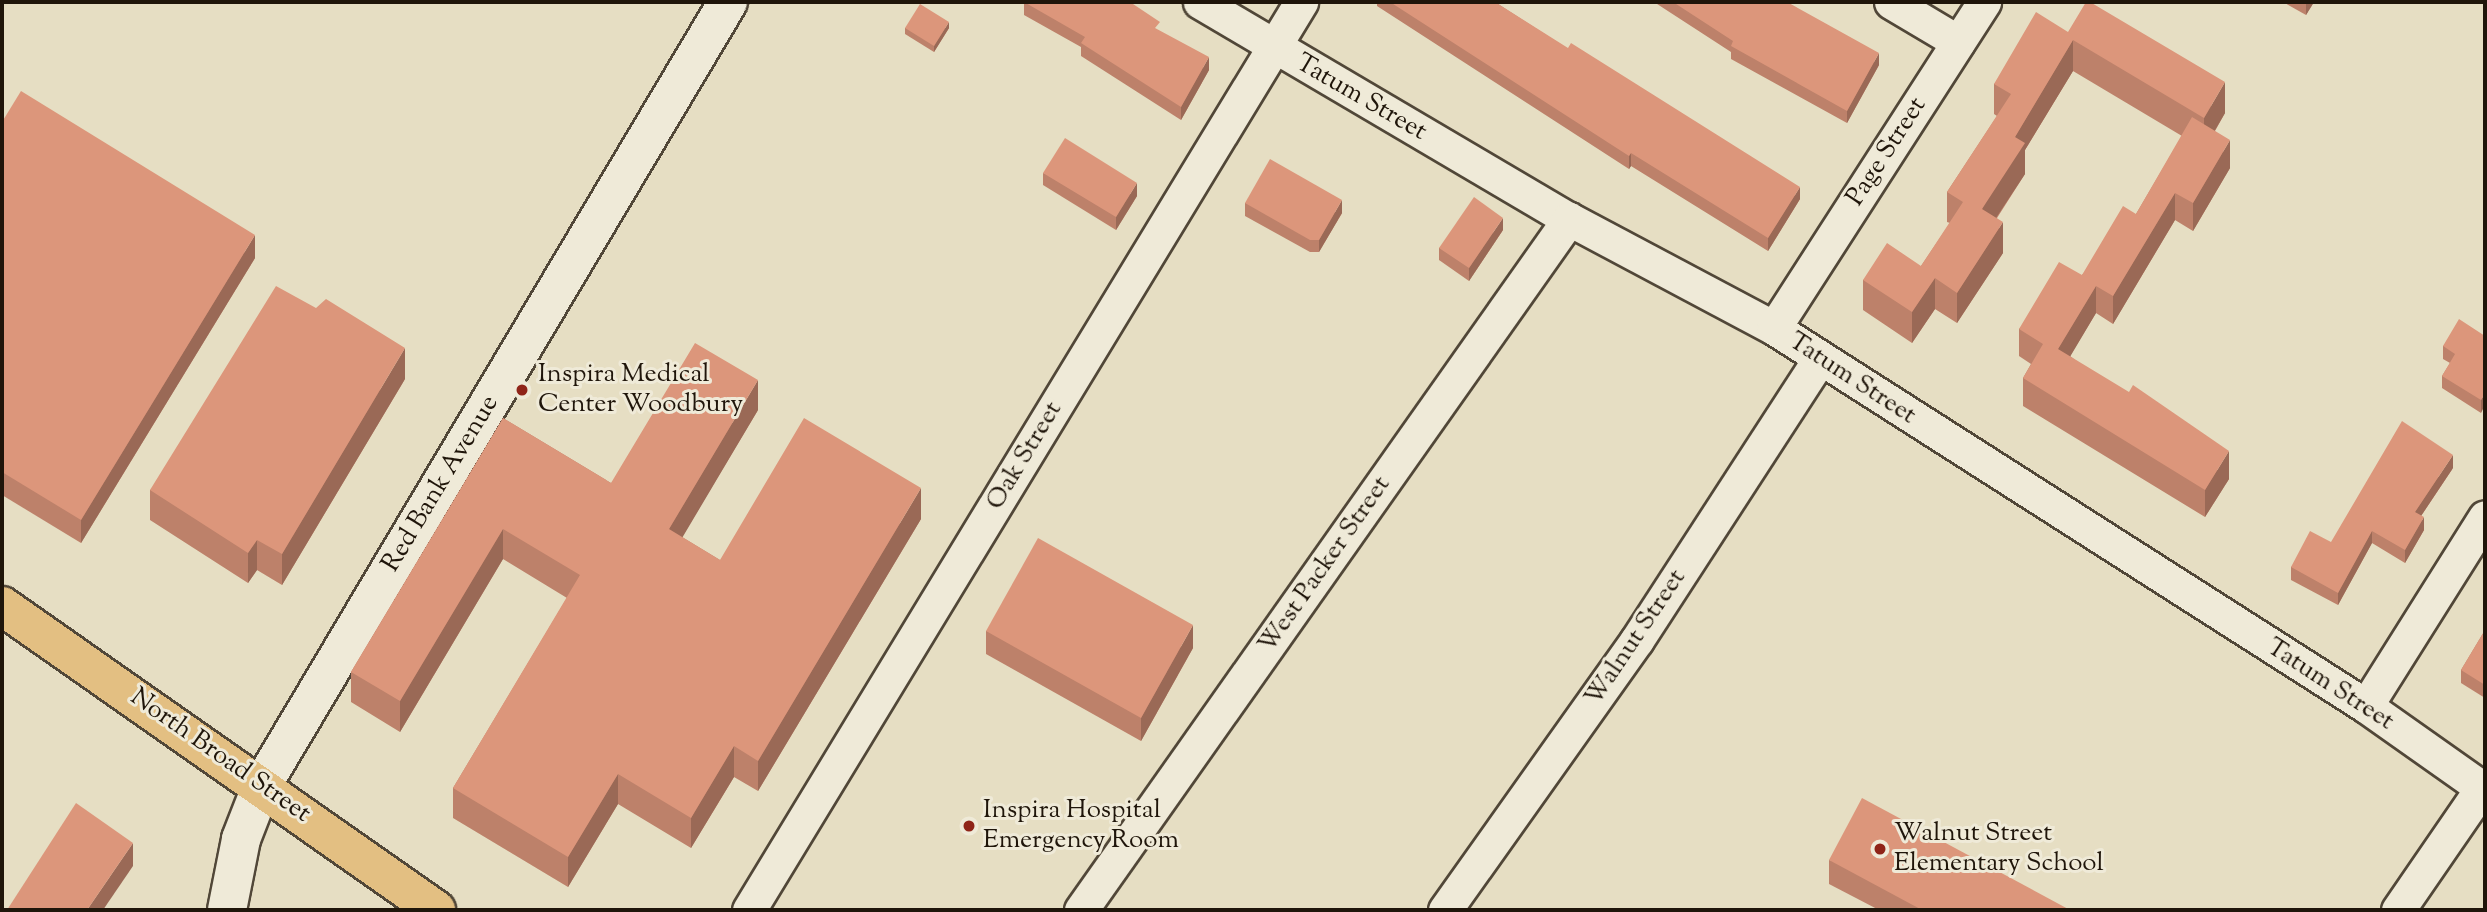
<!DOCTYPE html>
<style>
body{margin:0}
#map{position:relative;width:2487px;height:912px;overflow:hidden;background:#e6dec3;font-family:"Sorts Mill Goudy",serif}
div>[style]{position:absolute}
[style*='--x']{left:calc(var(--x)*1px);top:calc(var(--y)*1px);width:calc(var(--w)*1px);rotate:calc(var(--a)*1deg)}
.roads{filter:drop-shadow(2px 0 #514738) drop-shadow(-2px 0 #514738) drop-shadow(0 2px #514738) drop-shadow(0 -2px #514738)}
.minor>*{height:33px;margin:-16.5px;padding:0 16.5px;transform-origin:16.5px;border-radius:16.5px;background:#efead8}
.tertiary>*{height:38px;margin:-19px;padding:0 19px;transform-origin:19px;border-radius:19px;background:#efead8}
.primary>*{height:38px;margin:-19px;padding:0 19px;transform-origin:19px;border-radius:19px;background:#e3bf82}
.wall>*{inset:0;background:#bd816a}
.shaded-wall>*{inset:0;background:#9a6956}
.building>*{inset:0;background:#dc967b}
.dots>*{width:19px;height:19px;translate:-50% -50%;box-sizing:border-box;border:4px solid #efead8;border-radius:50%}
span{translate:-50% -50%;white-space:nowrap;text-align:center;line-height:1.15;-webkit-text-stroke:6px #efead8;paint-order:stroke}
.street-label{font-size:26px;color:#1f150a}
.poi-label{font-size:26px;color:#1f150a}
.left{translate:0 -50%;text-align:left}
.frame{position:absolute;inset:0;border:4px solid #1f150a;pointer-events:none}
</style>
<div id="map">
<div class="roads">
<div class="minor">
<i style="--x:1200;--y:2;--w:428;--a:30.5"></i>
<i style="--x:1569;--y:219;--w:232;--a:28"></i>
<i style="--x:1774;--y:328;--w:702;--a:32.56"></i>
<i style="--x:2366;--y:706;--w:146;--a:35.2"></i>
<i style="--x:1891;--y:2;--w:78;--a:30.8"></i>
<i style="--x:1774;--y:328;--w:388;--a:-57.2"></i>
<i style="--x:2366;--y:706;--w:223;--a:-57.8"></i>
<i style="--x:749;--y:910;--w:1063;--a:-58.7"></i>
<i style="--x:1081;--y:910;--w:846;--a:-54.77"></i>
<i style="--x:1445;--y:910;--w:331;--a:-54.6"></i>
<i style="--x:1637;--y:640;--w:334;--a:-57"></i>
<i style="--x:2398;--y:910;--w:148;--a:-55.5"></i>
</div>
<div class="tertiary">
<i style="--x:227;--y:910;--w:72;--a:-78.8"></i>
<i style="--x:241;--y:839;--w:58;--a:-68.7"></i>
<i style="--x:262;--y:785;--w:911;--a:-59.24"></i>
</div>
<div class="primary">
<i style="--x:2;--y:606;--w:530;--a:35.01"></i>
</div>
</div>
<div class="wall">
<i style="clip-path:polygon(1024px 2px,1209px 70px,1181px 120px,1081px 56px,1081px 47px,1024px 15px)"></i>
<i style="clip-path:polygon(1377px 2px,1495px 2px,1800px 199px,1768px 251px,1631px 166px,1629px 169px,1377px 6px)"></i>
<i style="clip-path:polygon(1654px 2px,1787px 2px,1879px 65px,1847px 123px,1731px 59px,1731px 52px)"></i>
<i style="clip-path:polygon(2283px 2px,2314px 2px,2306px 15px)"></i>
<i style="clip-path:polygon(905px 28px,949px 28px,934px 52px,905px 34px)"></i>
<i style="clip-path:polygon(2068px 32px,2225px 113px,2215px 131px,2230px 168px,2193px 231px,2175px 220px,2113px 324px,2096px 313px,2070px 356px,2229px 479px,2205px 517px,2023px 406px,2023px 378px,2031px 364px,2019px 356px,2019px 329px,2082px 275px,2136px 214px,2182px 136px,2073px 71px,2025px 150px,2025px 174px,1997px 218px,2003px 253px,1957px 323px,1935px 309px,1912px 343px,1863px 310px,1863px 280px,1921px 266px,1950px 223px,1947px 222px,1947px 192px,1997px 116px,1994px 114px,1994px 84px)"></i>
<i style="clip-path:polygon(2px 122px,255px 258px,81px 543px,2px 495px)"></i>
<i style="clip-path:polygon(1043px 173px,1137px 196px,1116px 230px,1043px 185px)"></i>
<i style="clip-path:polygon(1245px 203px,1342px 213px,1319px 252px,1310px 252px,1245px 216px)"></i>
<i style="clip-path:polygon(1503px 230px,1469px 281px,1439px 260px,1439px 248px)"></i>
<i style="clip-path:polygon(2485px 336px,2481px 413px,2442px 388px,2442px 376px,2450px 363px,2443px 359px,2443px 346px)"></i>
<i style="clip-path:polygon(405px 379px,282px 585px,257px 570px,248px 583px,150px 520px,150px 490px)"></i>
<i style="clip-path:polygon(758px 410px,682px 537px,720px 560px,921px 519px,758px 791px,734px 777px,691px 848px,618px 804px,568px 887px,453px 818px,453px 788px,567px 598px,503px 559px,400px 732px,351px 702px,351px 672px,503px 418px,611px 483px)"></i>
<i style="clip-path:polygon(2453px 468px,2421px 516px,2424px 530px,2405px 563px,2372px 543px,2338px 605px,2291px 580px,2291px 567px)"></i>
<i style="clip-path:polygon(2485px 630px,2485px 698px,2461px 683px,2461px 670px)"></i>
<i style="clip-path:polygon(986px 631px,1193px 648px,1141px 741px,986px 654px)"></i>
<i style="clip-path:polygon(1829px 860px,2070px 910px,1879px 910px,1829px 884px)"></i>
</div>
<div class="shaded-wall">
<i style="clip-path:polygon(2307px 2px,2314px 2px,2306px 15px,2306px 3px)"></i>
<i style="clip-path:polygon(949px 22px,949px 28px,934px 52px,934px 46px)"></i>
<i style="clip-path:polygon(2073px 40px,2073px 71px,2025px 150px,2025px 174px,1982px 239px,1982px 209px,2015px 137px)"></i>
<i style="clip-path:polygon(1879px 53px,1879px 65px,1847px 123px,1847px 111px)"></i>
<i style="clip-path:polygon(1209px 57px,1209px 70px,1181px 120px,1181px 107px)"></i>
<i style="clip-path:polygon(2225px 82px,2225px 113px,2204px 149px,2204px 118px)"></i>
<i style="clip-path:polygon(2230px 140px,2230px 168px,2193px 231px,2193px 203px)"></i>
<i style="clip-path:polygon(1631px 153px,1631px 166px,1629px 169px,1629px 156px)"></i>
<i style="clip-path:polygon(1137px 183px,1137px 196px,1116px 230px,1116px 217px)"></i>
<i style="clip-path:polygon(1800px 187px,1800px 199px,1768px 251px,1768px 238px)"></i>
<i style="clip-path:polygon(2175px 193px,2175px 220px,2113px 324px,2113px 296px)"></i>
<i style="clip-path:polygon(1342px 200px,1342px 213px,1319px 252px,1319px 240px)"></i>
<i style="clip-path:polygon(1503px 218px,1503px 230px,1469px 281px,1469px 268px)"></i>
<i style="clip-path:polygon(2003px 222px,2003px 253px,1957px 323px,1957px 293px)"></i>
<i style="clip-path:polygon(255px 235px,255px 258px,81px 543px,81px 520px)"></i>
<i style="clip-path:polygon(1935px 278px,1935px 309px,1912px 343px,1912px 312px)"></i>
<i style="clip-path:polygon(2096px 286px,2096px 313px,2058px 377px,2058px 349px)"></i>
<i style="clip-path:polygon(405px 348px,405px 379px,282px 585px,282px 554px)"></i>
<i style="clip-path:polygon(758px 380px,758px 410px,669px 560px,669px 529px)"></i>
<i style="clip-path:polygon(2485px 393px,2485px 405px,2481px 413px,2481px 400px)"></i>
<i style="clip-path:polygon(2229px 451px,2229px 479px,2205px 517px,2205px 490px)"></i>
<i style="clip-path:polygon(2453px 455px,2453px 468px,2415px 525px,2415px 512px)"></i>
<i style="clip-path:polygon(921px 488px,921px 519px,758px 791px,758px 761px)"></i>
<i style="clip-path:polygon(2424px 517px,2424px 530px,2405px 563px,2405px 550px)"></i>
<i style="clip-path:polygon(503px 529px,503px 559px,400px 732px,400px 701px)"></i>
<i style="clip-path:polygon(2372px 531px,2372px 543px,2338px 605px,2338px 593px)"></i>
<i style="clip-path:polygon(257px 540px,257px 570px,248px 583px,248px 553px)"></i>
<i style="clip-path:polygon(1193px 625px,1193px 648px,1141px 741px,1141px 718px)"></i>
<i style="clip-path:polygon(3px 653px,3px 672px,2px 673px,2px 655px)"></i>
<i style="clip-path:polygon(734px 746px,734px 777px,691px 848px,691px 818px)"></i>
<i style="clip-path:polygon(618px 774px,618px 804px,568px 887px,568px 857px)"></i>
<i style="clip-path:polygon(133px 843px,133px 866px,103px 910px,87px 910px)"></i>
</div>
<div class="building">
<i style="clip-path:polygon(1024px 2px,1130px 2px,1160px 22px,1155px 28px,1209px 57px,1181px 107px,1081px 43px,1085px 37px)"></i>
<i style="clip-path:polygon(1390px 2px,1495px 2px,1568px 48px,1571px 43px,1800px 187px,1768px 238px,1631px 153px,1629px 156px)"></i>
<i style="clip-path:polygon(1673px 2px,1787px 2px,1879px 53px,1847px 111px,1731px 46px,1733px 41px)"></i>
<i style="clip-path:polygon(2086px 2px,2090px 2px,2225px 82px,2204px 118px,2073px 40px,2015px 137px,2025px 143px,1982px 209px,2003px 222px,1957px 293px,1935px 278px,1912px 312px,1863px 280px,1887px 243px,1921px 266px,1963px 202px,1947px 192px,2011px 94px,1994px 84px,2036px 12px,2068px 32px)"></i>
<i style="clip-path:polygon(920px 4px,949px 22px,934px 46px,905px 28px)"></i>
<i style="clip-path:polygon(21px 91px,255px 235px,81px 520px,2px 472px,2px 122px)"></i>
<i style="clip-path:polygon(2192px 117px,2230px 140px,2193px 203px,2175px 193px,2113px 296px,2096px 286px,2058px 349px,2129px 392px,2133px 385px,2229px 451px,2205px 490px,2023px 378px,2043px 344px,2019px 329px,2059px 262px,2082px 275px,2123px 206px,2136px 214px)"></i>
<i style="clip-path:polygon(1065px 138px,1137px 183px,1116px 217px,1043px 173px)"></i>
<i style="clip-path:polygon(1270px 159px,1342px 200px,1319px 240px,1310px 240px,1245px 203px)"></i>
<i style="clip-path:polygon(1474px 197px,1503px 218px,1469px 268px,1439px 248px)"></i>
<i style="clip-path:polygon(276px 286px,316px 308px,326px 299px,405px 348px,282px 554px,257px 540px,248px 553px,150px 490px)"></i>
<i style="clip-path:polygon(2459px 319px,2485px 336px,2485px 393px,2481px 400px,2442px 376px,2455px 354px,2443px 346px)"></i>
<i style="clip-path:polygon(695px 343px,758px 380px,669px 529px,720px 560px,804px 418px,921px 488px,758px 761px,734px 746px,691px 818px,618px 774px,568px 857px,453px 788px,580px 575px,503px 529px,400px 701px,351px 672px,503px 418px,611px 483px)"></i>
<i style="clip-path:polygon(2402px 421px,2453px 455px,2415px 512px,2424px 517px,2405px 550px,2372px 531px,2338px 593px,2291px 567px,2310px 531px,2331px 542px)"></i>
<i style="clip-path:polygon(1038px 538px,1193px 625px,1141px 718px,986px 631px)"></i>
<i style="clip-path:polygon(2485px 630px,2485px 685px,2461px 670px)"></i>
<i style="clip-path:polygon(1862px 798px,2070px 910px,1922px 910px,1829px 860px)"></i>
<i style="clip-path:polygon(76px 803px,133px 843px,87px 910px,7px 910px)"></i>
</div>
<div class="dots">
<i style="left:522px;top:390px;background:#8f2418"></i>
<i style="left:969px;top:826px;background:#8f2418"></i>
<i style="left:1880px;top:849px;background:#8f2418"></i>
</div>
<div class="street-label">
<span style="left:1361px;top:98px;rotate:30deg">Tatum Street</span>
<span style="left:1887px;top:152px;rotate:-57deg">Page Street</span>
<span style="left:1852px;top:379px;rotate:33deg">Tatum Street</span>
<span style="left:1025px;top:456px;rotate:-59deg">Oak Street</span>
<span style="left:441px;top:484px;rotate:-59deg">Red Bank Avenue</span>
<span style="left:1325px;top:565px;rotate:-55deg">West Packer Street</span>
<span style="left:1636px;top:638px;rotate:-56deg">Walnut Street</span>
<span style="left:2330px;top:685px;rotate:33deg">Tatum Street</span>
<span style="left:220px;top:756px;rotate:35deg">North Broad Street</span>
</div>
<div class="poi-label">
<span class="left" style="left:538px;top:390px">Inspira Medical<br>Center Woodbury</span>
<span class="left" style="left:983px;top:826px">Inspira Hospital<br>Emergency Room</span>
<span class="left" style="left:1894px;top:849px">Walnut Street<br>Elementary School</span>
</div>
<div class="frame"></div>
</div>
